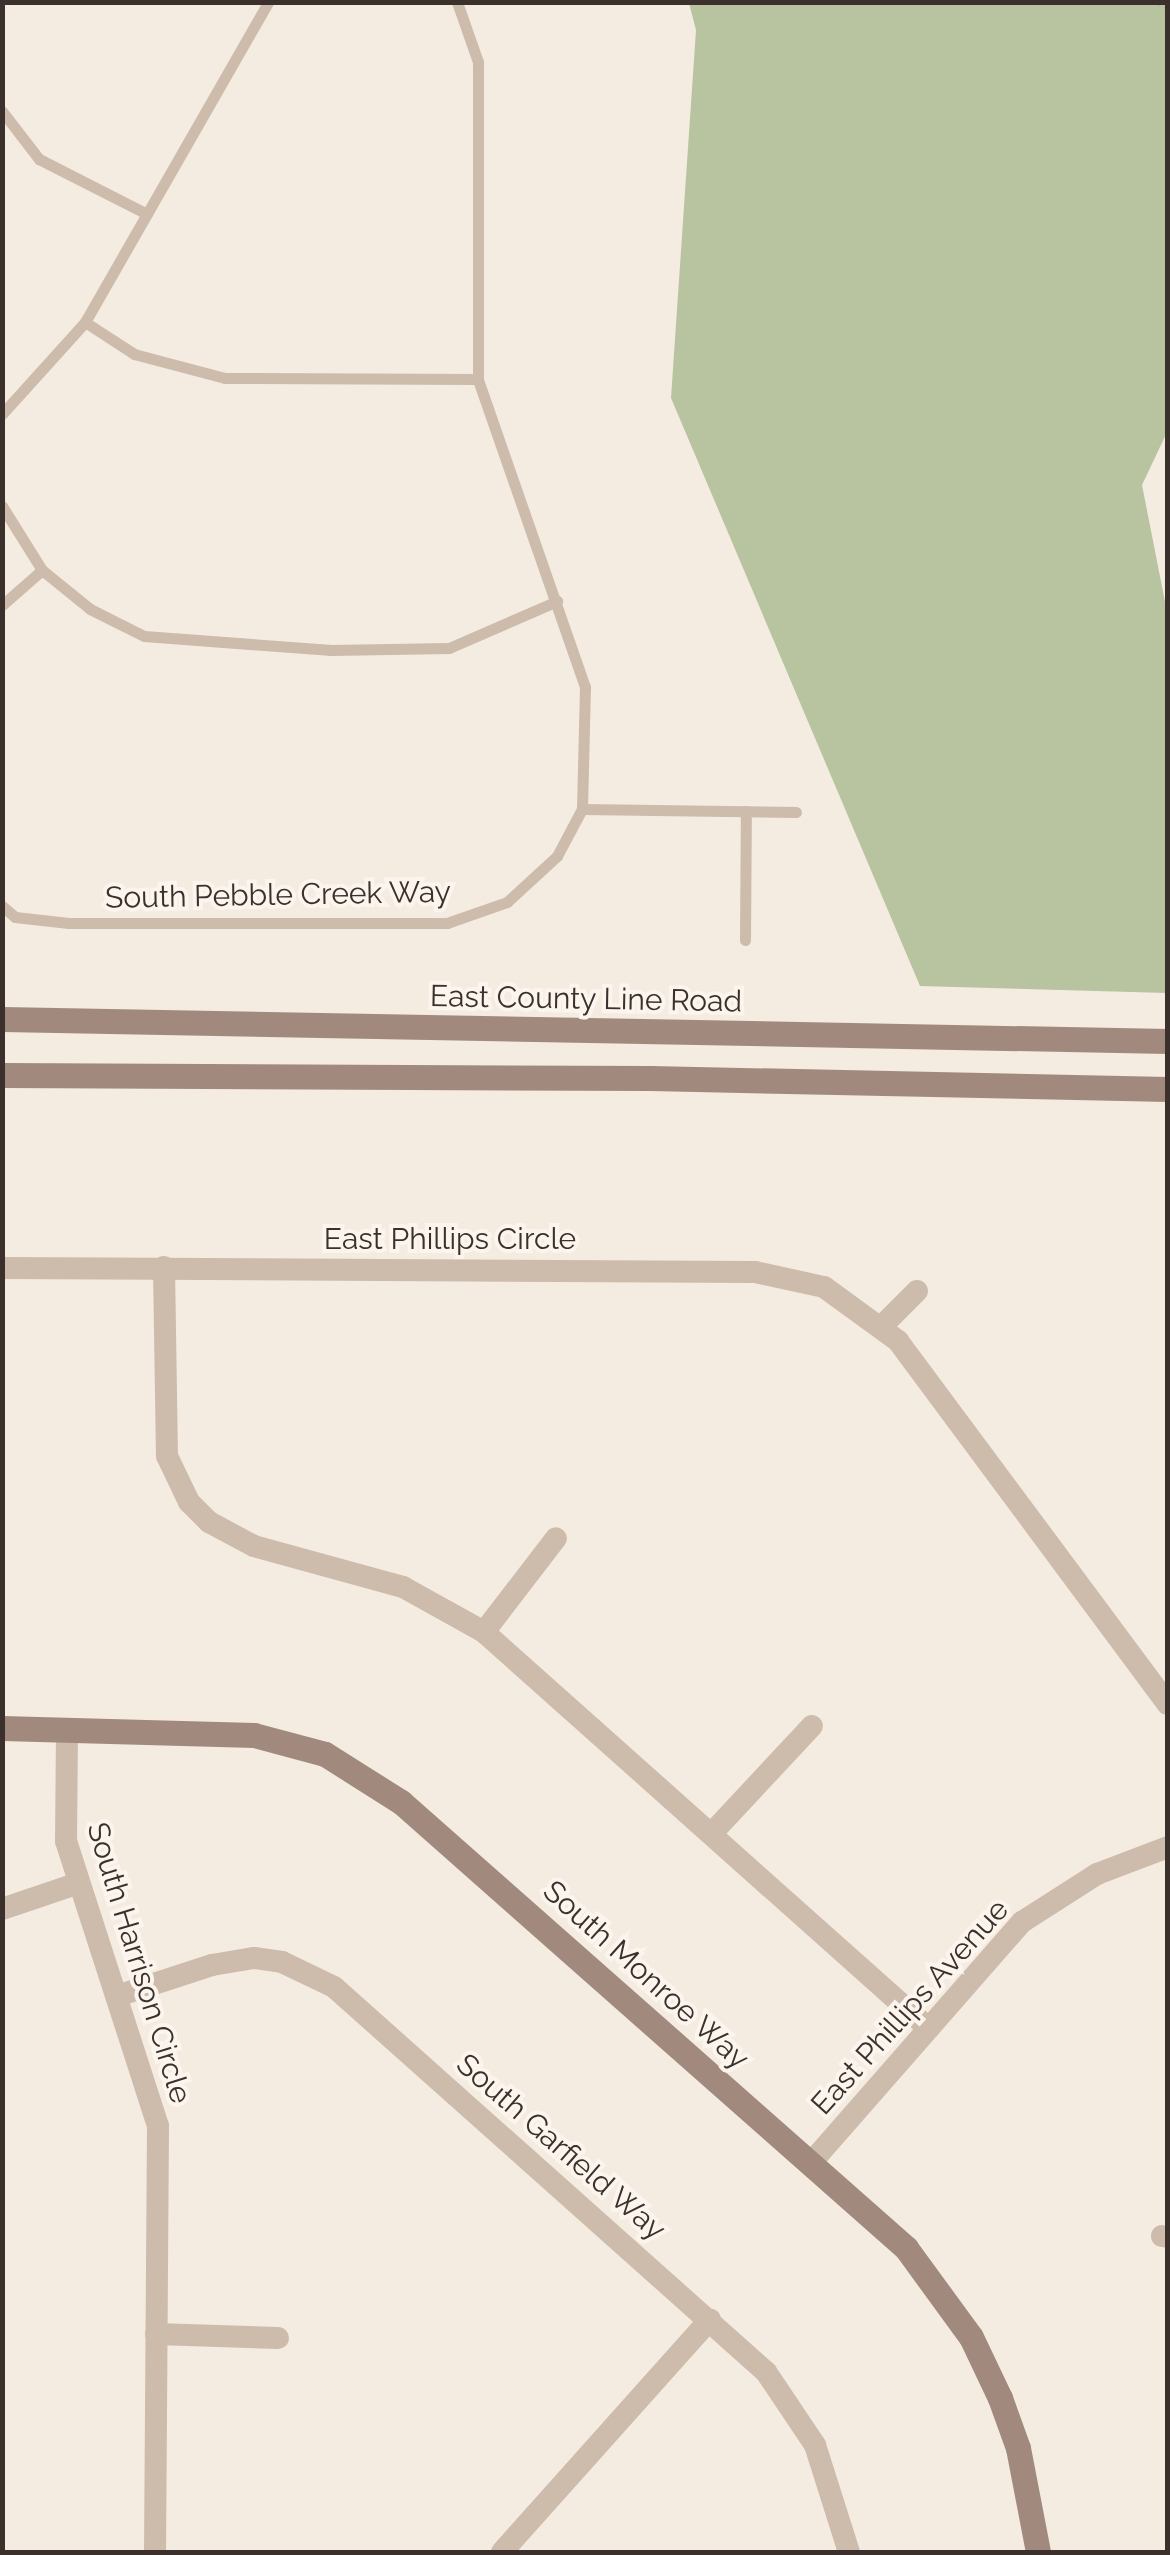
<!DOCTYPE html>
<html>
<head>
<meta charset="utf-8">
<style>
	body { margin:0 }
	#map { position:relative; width:1170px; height:2555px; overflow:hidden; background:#f4ebe1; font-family:Raleway,sans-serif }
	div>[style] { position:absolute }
	.green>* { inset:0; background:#b8c4a0 }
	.path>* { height:4px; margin-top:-2px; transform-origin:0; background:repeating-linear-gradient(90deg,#b9a596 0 5px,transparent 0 10px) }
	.lane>* { height:11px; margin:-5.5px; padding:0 5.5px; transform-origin:5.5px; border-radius:5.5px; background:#cdbbac }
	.street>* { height:22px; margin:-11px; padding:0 11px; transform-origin:11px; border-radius:11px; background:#cdbbac }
	.secondary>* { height:25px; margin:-12.5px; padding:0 12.5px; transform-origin:12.5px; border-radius:12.5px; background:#a18a7d }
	span { translate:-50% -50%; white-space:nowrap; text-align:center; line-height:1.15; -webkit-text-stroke:8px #fbf5ee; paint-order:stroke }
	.street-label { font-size:30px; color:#3b302b }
	.frame { position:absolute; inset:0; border:5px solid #3b302b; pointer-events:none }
</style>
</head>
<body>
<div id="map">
	<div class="green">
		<i style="clip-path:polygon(689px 3px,1167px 3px,1168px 430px,1142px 485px,1167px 612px,1167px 993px,920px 986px,671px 398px,696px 30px)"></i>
	</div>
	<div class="path">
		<i style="left:1156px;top:2px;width:13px;rotate:27deg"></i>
	</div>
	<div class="lane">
		<i style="left:2px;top:111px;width:61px;rotate:52.4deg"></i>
		<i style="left:39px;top:159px;width:121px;rotate:27deg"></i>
		<i style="left:85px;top:322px;width:59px;rotate:33.1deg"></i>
		<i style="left:134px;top:354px;width:94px;rotate:14.8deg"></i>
		<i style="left:225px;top:378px;width:253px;rotate:0.2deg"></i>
		<i style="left:2px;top:414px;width:124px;rotate:-47.9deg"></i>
		<i style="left:85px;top:322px;width:369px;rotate:-60.2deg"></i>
		<i style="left:2px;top:506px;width:75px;rotate:58deg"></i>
		<i style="left:42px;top:570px;width:62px;rotate:39.1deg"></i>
		<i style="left:90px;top:609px;width:60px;rotate:26.6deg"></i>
		<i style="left:144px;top:636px;width:188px;rotate:4.3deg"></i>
		<i style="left:331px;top:650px;width:118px;rotate:-1deg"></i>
		<i style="left:449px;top:648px;width:118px;rotate:-23.5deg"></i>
		<i style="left:2px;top:605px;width:53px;rotate:-41.2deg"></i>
		<i style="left:582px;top:809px;width:214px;rotate:0.8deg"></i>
		<i style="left:2px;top:906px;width:17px;rotate:40deg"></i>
		<i style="left:15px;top:917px;width:54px;rotate:6.3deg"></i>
		<i style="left:69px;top:923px;width:378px"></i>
		<i style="left:447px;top:923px;width:64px;rotate:-19.3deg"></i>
		<i style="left:507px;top:902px;width:68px;rotate:-42.6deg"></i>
		<i style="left:557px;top:856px;width:53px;rotate:-62deg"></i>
		<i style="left:582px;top:809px;width:122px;rotate:-88.6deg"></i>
		<i style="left:585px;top:687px;width:326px;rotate:-109.2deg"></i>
		<i style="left:478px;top:379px;width:317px;rotate:-90deg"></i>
		<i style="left:478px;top:62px;width:64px;rotate:-109.3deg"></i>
		<i style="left:745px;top:940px;width:129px;rotate:-89.6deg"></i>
	</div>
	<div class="street">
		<i style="left:164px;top:1267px;width:189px;rotate:89.1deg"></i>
		<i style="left:167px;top:1456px;width:51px;rotate:64.4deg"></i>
		<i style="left:189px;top:1502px;width:28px;rotate:45deg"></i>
		<i style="left:209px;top:1522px;width:51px;rotate:28.1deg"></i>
		<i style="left:254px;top:1546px;width:155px;rotate:15.4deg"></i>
		<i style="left:403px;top:1587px;width:93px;rotate:29.1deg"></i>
		<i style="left:484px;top:1632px;width:594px;rotate:41.72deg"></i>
		<i style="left:2px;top:1268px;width:753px;rotate:0.3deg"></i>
		<i style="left:755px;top:1272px;width:71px;rotate:12.3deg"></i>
		<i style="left:824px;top:1287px;width:92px;rotate:36.1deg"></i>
		<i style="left:898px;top:1341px;width:452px;rotate:53.4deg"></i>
		<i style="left:883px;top:1325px;width:48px;rotate:-45deg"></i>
		<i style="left:484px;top:1632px;width:118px;rotate:-52.5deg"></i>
		<i style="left:67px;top:1730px;width:111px;rotate:90.5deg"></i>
		<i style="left:66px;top:1841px;width:299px;rotate:72.1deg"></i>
		<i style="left:158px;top:2126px;width:426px;rotate:90.4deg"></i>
		<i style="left:713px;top:1832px;width:145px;rotate:-47deg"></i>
		<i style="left:2px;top:1909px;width:81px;rotate:-18.7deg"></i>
		<i style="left:117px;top:1996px;width:100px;rotate:-18.1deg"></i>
		<i style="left:212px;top:1965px;width:43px;rotate:-9.5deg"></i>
		<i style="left:254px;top:1958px;width:28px;rotate:8deg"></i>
		<i style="left:282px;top:1962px;width:58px;rotate:25.7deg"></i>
		<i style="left:334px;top:1987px;width:579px;rotate:41.71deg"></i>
		<i style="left:766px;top:2372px;width:88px;rotate:56.1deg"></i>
		<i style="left:815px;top:2445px;width:112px;rotate:72.4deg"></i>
		<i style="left:810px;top:2164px;width:322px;rotate:-48.8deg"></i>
		<i style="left:1022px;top:1922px;width:89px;rotate:-32.6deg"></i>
		<i style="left:1097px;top:1874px;width:76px;rotate:-20.8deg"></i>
		<i style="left:1162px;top:2236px;width:6px;rotate:9deg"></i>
		<i style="left:156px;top:2334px;width:122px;rotate:1.9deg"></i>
		<i style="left:502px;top:2552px;width:312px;rotate:-48.2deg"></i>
	</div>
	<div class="secondary">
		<i style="left:2px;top:1019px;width:1166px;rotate:1.08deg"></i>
		<i style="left:2px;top:1075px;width:648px;rotate:0.27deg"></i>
		<i style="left:650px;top:1078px;width:518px;rotate:1.22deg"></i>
		<i style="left:2px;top:1728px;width:252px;rotate:1.6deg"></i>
		<i style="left:254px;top:1735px;width:73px;rotate:15deg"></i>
		<i style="left:325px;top:1754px;width:90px;rotate:32.3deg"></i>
		<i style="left:401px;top:1802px;width:674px;rotate:41.45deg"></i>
		<i style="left:906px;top:2248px;width:110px;rotate:53.9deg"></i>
		<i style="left:971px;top:2337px;width:68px;rotate:64.6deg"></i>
		<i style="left:1000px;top:2398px;width:53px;rotate:70.2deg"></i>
		<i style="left:1018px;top:2448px;width:106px;rotate:79.1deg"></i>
	</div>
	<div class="street-label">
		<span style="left:278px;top:895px;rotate:-1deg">South Pebble Creek Way</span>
		<span style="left:586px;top:999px;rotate:1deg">East County Line Road</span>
		<span style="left:450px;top:1239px">East Phillips Circle</span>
		<span style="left:139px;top:1963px;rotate:73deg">South Harrison Circle</span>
		<span style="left:646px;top:1975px;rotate:42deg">South Monroe Way</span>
		<span style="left:910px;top:2007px;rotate:-48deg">East Phillips Avenue</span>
		<span style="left:561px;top:2147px;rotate:41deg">South Garfield Way</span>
	</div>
	<div class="frame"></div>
</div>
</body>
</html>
